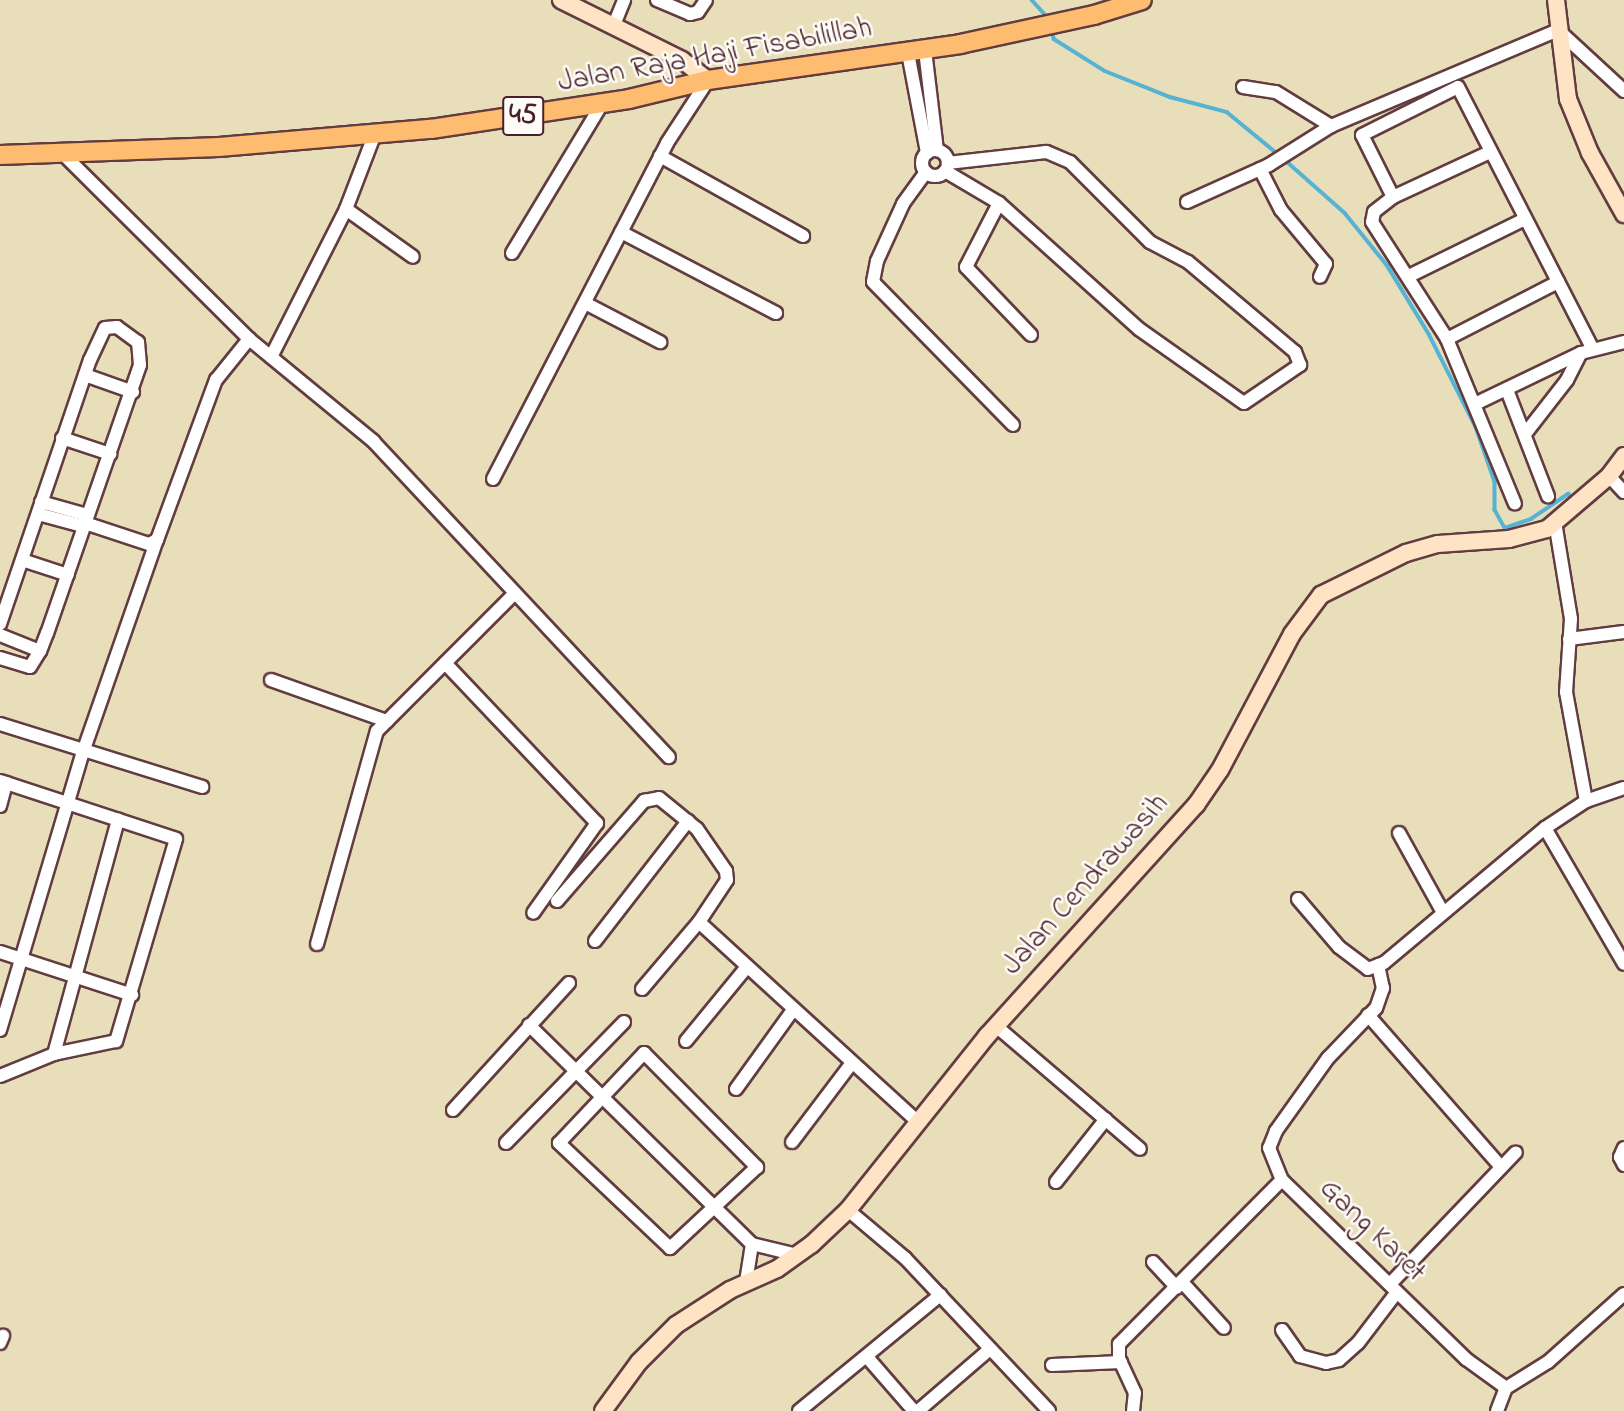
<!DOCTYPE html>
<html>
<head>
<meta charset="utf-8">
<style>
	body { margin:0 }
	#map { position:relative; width:1624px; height:1411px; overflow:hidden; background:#e9deba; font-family:"Indie Flower",sans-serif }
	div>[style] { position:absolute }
	.stream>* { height:3.5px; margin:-1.75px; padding:0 1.75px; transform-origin:1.75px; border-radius:1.75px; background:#56b3d4 }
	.roads { filter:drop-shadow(2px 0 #623c40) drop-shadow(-2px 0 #623c40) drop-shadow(0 2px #623c40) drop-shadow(0 -2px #623c40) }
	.street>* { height:12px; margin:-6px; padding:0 6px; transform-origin:6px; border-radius:6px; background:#fff }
	.street>.ring { margin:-6px; padding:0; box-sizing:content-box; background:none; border:12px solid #fff; border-radius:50% }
	.secondary>* { height:16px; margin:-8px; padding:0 8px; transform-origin:8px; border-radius:8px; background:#fee4c5 }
	.primary>* { height:18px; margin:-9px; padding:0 9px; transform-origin:9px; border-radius:9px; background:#fdbc6f }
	span { translate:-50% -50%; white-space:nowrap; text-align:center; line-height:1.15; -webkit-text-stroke:5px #fdfcf7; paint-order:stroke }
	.shield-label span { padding:2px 5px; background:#fdfcf7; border:2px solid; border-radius:5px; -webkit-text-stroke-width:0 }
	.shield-label { font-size:28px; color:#4a1f2b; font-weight:700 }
	.street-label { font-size:30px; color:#4a1f2b }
</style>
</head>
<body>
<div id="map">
	<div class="stream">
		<i style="left:1032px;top:0;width:25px;rotate:48deg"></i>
		<i style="left:1052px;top:30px;width:9px;rotate:77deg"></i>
		<i style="left:1054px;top:39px;width:60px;rotate:32.1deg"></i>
		<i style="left:1105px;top:71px;width:70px;rotate:21.8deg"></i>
		<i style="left:1170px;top:97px;width:59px;rotate:14.7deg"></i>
		<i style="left:1227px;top:112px;width:66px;rotate:39.5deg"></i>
		<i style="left:1284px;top:159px;width:81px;rotate:41.5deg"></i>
		<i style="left:1345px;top:213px;width:67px;rotate:51.1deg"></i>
		<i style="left:1387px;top:265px;width:81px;rotate:58.7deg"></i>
		<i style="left:1429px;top:334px;width:104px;rotate:63.2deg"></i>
		<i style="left:1476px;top:427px;width:58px;rotate:70.9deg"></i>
		<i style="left:1495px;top:482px;width:28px;rotate:90deg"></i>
		<i style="left:1495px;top:510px;width:21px;rotate:61deg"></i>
		<i style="left:1505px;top:528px;width:28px;rotate:-19deg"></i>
		<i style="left:1531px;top:519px;width:45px;rotate:-34deg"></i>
		<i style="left:1568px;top:494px;width:8px;rotate:40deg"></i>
	</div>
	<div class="roads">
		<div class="street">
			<i style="left:657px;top:0;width:36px;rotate:23deg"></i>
			<i style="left:690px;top:14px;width:8px;rotate:-14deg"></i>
			<i style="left:698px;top:12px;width:14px;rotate:-56deg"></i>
			<i style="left:614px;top:25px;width:27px;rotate:-68deg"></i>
			<i style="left:925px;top:50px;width:101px;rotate:83.2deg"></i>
			<i style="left:908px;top:53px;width:102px;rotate:79.2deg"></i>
			<i style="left:1243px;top:87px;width:33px;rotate:9deg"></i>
			<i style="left:1276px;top:92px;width:65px;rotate:31.7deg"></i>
			<i class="ring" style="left:922px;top:150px;width:14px;height:14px"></i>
			<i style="left:60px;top:151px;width:267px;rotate:44.8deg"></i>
			<i style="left:249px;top:339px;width:161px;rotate:39.4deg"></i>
			<i style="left:373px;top:441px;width:433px;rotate:46.9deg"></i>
			<i style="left:1490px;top:152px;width:107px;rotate:155.1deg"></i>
			<i style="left:1393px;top:197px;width:24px;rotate:142deg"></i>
			<i style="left:1374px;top:212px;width:10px;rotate:101deg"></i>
			<i style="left:1372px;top:222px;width:139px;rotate:57.3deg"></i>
			<i style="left:1447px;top:339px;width:178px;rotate:67.6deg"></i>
			<i style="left:660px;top:156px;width:164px;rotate:29.2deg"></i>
			<i style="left:1260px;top:169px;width:46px;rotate:62.9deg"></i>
			<i style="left:1281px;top:210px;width:70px;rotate:50.2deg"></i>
			<i style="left:1326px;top:264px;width:14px;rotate:115deg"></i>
			<i style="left:945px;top:171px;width:63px;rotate:30.7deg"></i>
			<i style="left:999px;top:203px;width:188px;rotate:42deg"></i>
			<i style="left:1139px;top:329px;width:128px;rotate:35.2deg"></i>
			<i style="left:1244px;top:403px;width:68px;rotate:-34.2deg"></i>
			<i style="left:1300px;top:365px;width:14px;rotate:-111deg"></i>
			<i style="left:1295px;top:352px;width:140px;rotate:-139.9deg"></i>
			<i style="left:1188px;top:262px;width:43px;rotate:-152.2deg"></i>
			<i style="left:1150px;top:242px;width:113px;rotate:-135deg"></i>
			<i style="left:1070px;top:162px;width:26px;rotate:-157deg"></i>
			<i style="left:1046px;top:152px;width:99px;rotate:173.6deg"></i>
			<i style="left:926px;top:172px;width:39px;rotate:126deg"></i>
			<i style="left:903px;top:204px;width:63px;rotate:114.5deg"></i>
			<i style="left:877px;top:261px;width:21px;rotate:101deg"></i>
			<i style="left:873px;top:282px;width:200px;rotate:45.6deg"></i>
			<i style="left:1393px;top:197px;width:69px;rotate:-116.6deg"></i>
			<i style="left:1362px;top:135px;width:107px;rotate:-26.6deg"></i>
			<i style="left:1458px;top:87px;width:293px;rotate:62.8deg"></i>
			<i style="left:1187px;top:202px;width:90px;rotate:-24.3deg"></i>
			<i style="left:1269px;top:165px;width:73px;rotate:-32.2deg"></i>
			<i style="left:1331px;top:126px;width:246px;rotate:-22.9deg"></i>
			<i style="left:1558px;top:30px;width:90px;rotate:42.7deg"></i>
			<i style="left:999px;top:203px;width:72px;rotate:117.3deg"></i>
			<i style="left:966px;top:267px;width:94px;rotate:46.3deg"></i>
			<i style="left:346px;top:209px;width:82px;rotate:35.6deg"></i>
			<i style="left:621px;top:232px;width:175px;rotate:27.6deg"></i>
			<i style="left:512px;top:253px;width:174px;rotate:-58.9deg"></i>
			<i style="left:1409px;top:276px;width:129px;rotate:-26.2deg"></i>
			<i style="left:585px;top:303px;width:85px;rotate:27.5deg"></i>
			<i style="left:1447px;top:339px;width:125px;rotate:-27.2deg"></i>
			<i style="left:271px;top:357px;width:166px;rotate:-63.1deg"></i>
			<i style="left:346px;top:209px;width:78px;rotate:-69deg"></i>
			<i style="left:85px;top:375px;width:51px;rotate:19.5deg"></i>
			<i style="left:1507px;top:390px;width:114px;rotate:68.9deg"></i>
			<i style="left:1477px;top:403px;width:115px;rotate:-25.7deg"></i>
			<i style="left:1581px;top:353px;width:44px;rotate:-14.3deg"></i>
			<i style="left:1525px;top:434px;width:68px;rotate:-52.1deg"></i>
			<i style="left:1567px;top:380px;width:30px;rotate:-63deg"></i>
			<i style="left:62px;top:438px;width:51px;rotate:18.4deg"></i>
			<i style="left:1609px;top:476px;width:22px;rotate:47deg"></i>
			<i style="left:493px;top:479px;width:378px;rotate:-62.6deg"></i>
			<i style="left:667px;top:143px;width:75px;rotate:-56.9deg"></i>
			<i style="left:41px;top:502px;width:48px;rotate:15.8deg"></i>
			<i style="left:38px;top:514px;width:47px;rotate:14.9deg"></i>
			<i style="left:1555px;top:522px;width:98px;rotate:80.6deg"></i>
			<i style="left:1571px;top:619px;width:73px;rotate:93.9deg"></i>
			<i style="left:1566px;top:692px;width:111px;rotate:79.6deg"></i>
			<i style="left:85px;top:523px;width:67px;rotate:18.2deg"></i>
			<i style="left:149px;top:544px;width:9px;rotate:-27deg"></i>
			<i style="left:157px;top:540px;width:171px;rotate:-69.8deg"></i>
			<i style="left:216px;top:380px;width:53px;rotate:-51.2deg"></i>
			<i style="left:22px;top:560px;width:48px;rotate:18.1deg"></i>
			<i style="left:0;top:624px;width:279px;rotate:-71.2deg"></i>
			<i style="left:90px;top:360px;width:35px;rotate:-65deg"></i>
			<i style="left:105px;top:328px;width:12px;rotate:-5deg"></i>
			<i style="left:117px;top:327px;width:26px;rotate:36deg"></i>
			<i style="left:138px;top:342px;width:23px;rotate:85deg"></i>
			<i style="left:140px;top:365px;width:284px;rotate:109.1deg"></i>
			<i style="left:47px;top:633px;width:19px;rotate:111deg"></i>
			<i style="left:40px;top:651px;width:43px;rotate:-158.2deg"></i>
			<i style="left:1569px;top:639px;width:55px;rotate:-7.3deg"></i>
			<i style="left:0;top:658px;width:31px;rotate:17deg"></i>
			<i style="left:30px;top:667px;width:19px;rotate:-58deg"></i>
			<i style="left:445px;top:663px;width:221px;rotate:46.5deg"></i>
			<i style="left:597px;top:823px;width:110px;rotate:125.4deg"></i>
			<i style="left:271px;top:680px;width:123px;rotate:19.5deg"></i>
			<i style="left:0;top:724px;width:212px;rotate:17.3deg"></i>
			<i style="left:0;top:781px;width:185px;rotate:18.2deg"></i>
			<i style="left:176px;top:839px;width:211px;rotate:106.5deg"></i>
			<i style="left:116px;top:1041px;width:63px;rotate:168.2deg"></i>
			<i style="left:54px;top:1054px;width:58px;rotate:157.8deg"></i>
			<i style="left:0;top:806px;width:24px;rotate:-75deg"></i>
			<i style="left:1545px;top:828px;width:157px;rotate:59.8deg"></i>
			<i style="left:1399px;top:833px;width:89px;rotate:61.1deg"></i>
			<i style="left:1298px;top:899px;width:63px;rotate:49.5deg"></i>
			<i style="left:1339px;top:947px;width:36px;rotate:37deg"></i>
			<i style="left:1368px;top:969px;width:17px;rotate:-21deg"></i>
			<i style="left:1384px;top:963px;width:210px;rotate:-40deg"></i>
			<i style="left:1545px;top:828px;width:49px;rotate:-33.4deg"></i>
			<i style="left:1586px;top:801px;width:40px;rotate:-18.9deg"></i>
			<i style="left:557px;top:901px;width:133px;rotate:-49deg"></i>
			<i style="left:644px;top:801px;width:15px;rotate:-11deg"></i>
			<i style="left:659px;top:798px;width:49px;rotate:39.2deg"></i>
			<i style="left:697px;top:829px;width:51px;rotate:55.4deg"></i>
			<i style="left:726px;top:871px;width:9px;rotate:84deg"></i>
			<i style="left:727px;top:880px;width:50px;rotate:123.7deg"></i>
			<i style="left:699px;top:922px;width:295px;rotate:42.4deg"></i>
			<i style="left:595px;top:941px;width:152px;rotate:-52.2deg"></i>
			<i style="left:317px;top:944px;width:221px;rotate:-74.3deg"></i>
			<i style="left:377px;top:731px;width:195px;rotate:-45deg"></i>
			<i style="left:0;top:952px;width:139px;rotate:18deg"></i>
			<i style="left:1378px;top:965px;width:24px;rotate:78deg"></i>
			<i style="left:1383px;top:988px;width:21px;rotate:109deg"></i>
			<i style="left:1376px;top:1008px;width:69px;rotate:133.8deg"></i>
			<i style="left:1328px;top:1058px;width:90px;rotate:125.5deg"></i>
			<i style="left:1276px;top:1131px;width:18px;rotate:112deg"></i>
			<i style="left:1269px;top:1148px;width:35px;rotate:68deg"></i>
			<i style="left:1282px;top:1180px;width:257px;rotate:44.2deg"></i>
			<i style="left:1466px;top:1359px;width:49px;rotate:35.9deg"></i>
			<i style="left:1506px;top:1388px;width:49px;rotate:-31.8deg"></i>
			<i style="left:1548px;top:1362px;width:102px;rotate:-41.8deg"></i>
			<i style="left:642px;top:989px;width:88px;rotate:-49.6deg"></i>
			<i style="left:1368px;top:1015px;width:202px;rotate:48.8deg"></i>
			<i style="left:529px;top:1025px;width:313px;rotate:44.5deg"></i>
			<i style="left:752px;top:1244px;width:46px;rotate:13.7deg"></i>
			<i style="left:996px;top:1026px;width:189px;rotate:40.5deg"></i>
			<i style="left:0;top:1030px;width:290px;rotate:-73.4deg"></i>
			<i style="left:83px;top:752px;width:225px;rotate:-70.8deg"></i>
			<i style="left:686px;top:1041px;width:94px;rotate:-50.6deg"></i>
			<i style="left:644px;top:1053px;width:161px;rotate:45.3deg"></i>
			<i style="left:757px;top:1167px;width:119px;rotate:137deg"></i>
			<i style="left:670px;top:1248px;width:153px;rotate:-136.6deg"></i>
			<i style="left:559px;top:1143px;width:124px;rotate:-46.6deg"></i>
			<i style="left:54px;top:1054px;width:243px;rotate:-74.7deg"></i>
			<i style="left:736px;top:1089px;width:97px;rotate:-54.2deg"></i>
			<i style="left:453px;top:1110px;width:172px;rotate:-47.6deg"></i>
			<i style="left:792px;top:1142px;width:98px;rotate:-52.9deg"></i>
			<i style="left:506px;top:1143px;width:169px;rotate:-45.7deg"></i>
			<i style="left:1624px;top:1148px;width:10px;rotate:114deg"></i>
			<i style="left:1620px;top:1157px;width:9px;rotate:63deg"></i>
			<i style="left:1056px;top:1182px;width:80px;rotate:-51.6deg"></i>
			<i style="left:848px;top:1210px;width:75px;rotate:40.1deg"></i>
			<i style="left:905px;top:1258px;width:210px;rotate:46.7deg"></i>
			<i style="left:1153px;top:1262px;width:35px;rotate:47deg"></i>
			<i style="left:746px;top:1282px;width:38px;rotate:-81deg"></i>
			<i style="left:1182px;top:1282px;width:62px;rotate:47.6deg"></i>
			<i style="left:1390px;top:1284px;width:182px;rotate:-46.3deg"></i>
			<i style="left:1282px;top:1330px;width:32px;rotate:55deg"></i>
			<i style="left:1300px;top:1356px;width:27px;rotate:15deg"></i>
			<i style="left:1326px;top:1363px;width:13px;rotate:-13deg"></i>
			<i style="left:1339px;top:1360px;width:25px;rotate:-42deg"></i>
			<i style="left:1358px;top:1343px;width:64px;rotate:-52.6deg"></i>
			<i style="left:0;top:1343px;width:8px;rotate:-67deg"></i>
			<i style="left:867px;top:1357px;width:72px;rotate:49deg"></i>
			<i style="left:1052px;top:1365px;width:69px;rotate:-2.5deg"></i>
			<i style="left:799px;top:1411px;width:183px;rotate:-39.4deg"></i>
			<i style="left:918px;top:1411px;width:95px;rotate:-40.7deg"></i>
			<i style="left:1133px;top:1411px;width:18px;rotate:-84deg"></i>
			<i style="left:1135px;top:1393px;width:38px;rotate:-115deg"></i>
			<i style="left:1119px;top:1358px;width:14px;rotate:-90deg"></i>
			<i style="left:1119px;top:1344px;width:231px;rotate:-45.2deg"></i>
			<i style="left:1497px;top:1411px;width:25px;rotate:-69deg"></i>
		</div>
		<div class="secondary">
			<i style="left:561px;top:0;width:135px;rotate:26.4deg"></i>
			<i style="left:682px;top:60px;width:33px;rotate:38deg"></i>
			<i style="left:1556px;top:0;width:100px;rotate:83.1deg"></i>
			<i style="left:1568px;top:99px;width:58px;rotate:67.8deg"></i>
			<i style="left:1590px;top:153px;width:70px;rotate:60.9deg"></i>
			<i style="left:603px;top:1411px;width:61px;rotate:-53.7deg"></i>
			<i style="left:639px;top:1362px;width:52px;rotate:-45deg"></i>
			<i style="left:676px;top:1325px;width:64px;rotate:-32.9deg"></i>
			<i style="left:730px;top:1290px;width:51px;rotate:-24.1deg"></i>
			<i style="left:777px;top:1269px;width:43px;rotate:-35.5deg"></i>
			<i style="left:812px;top:1244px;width:50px;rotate:-43.4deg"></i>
			<i style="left:848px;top:1210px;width:223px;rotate:-51.4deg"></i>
			<i style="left:987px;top:1036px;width:312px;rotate:-47.9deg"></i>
			<i style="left:1196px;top:805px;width:42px;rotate:-55.6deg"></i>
			<i style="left:1220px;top:770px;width:154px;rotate:-62.1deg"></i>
			<i style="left:1292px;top:634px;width:49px;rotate:-53.4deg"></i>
			<i style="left:1321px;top:595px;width:95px;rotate:-26.3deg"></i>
			<i style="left:1406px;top:553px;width:33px;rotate:-16deg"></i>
			<i style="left:1438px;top:544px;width:71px;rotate:-4deg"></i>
			<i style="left:1509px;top:539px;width:39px;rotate:-15deg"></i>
			<i style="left:1547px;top:529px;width:82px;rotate:-40.5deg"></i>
			<i style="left:1609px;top:476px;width:25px;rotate:-53deg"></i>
		</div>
		<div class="primary">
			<i style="left:0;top:155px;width:219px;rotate:-2.1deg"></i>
			<i style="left:219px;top:147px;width:213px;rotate:-4.9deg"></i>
			<i style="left:431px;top:129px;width:200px;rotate:-8.6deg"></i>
			<i style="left:629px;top:99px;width:81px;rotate:-13.5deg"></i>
			<i style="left:708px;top:80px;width:255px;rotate:-8.1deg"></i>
			<i style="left:960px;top:44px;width:137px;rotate:-12.2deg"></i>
			<i style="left:1094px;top:15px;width:50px;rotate:-17.4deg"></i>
		</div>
	</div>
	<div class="shield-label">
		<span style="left:523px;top:116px">45</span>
	</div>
	<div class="street-label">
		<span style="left:715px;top:56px;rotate:-10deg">Jalan Raja Haji Fisabilillah</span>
		<span style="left:1086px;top:885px;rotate:-48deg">Jalan Cendrawasih</span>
		<span style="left:1372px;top:1231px;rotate:44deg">Gang Karet</span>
	</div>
</div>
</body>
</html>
